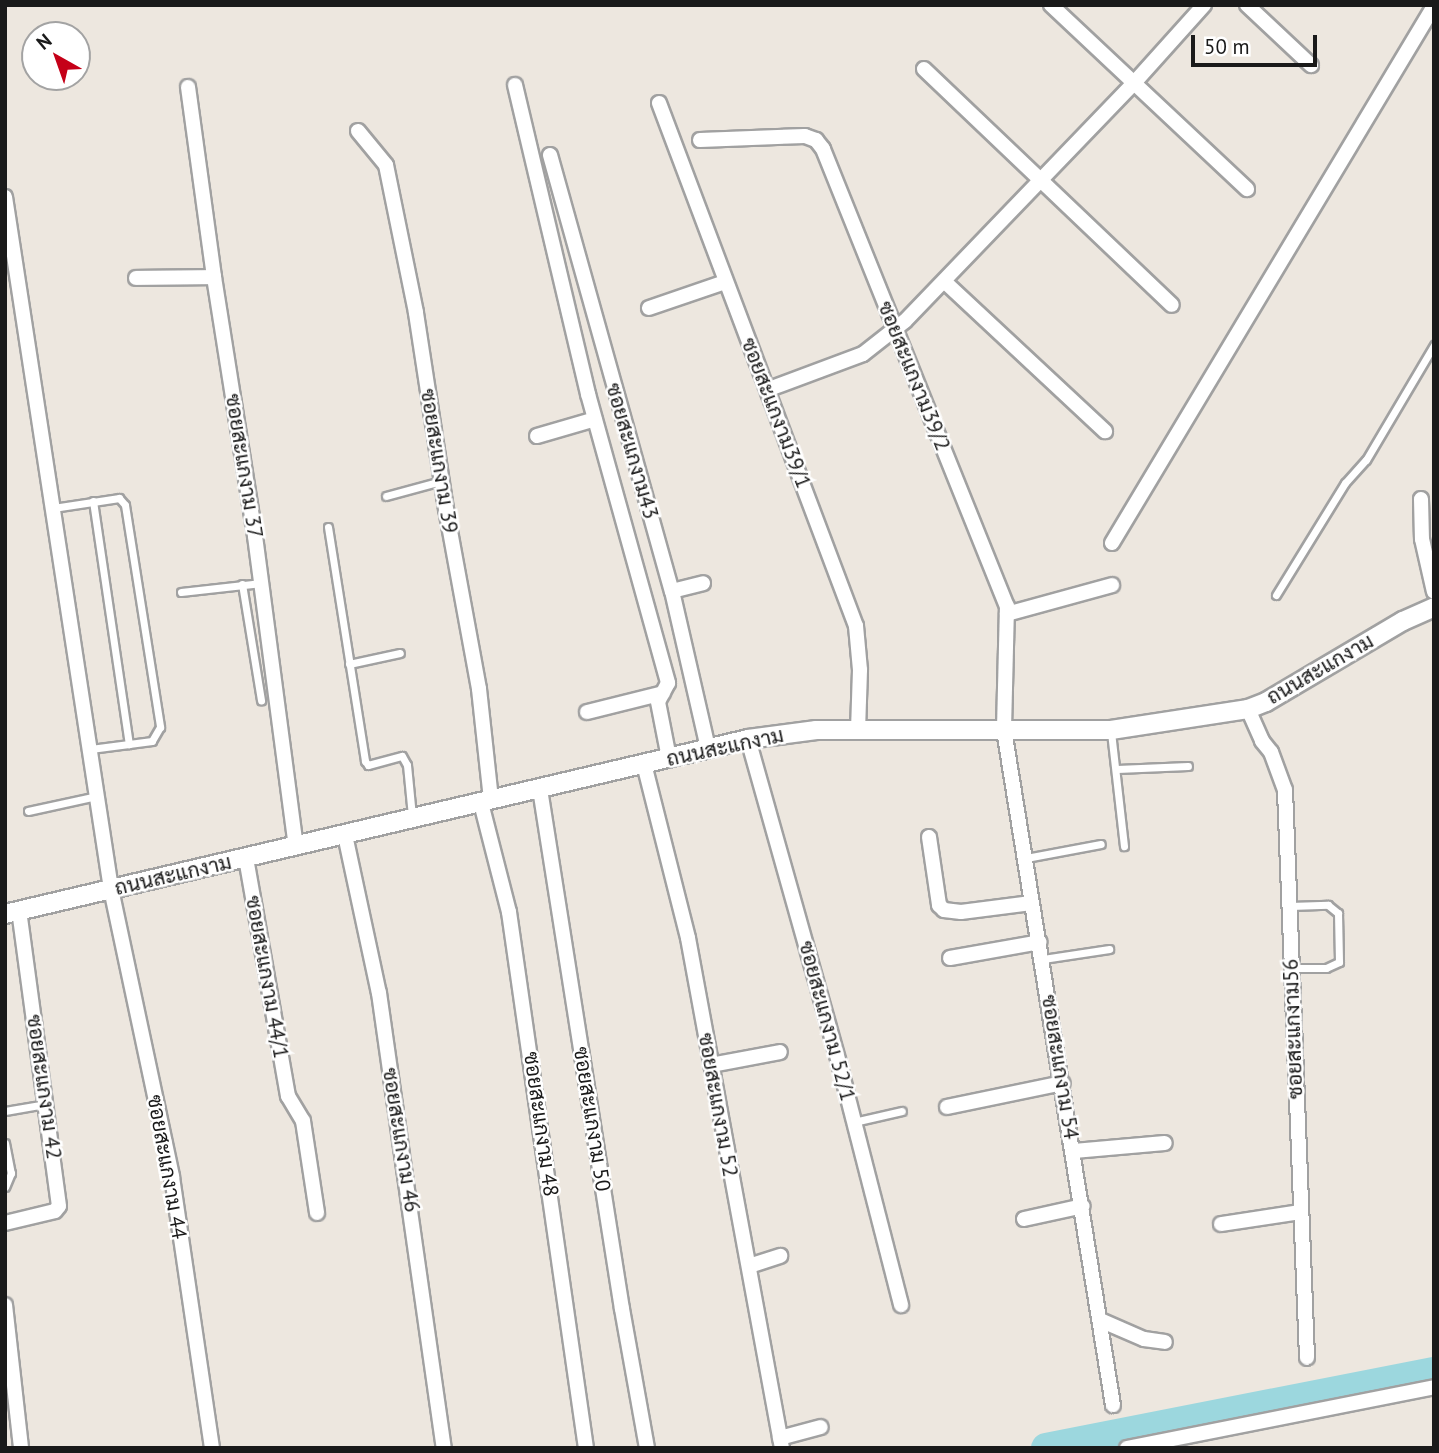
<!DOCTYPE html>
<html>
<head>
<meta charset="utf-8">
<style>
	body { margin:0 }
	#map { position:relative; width:1439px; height:1453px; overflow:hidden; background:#ede7df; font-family:"PT Sans",Sarabun,sans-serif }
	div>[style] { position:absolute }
	.river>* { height:30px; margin:-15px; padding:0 15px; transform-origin:15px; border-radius:15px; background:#9cd7de }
	.roads { filter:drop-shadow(2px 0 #a1a1a1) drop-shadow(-2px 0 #a1a1a1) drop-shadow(0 2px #a1a1a1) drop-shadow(0 -2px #a1a1a1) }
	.service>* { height:7px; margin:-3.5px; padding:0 3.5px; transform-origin:3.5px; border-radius:3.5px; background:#fff }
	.minor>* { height:14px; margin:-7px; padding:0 7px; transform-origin:7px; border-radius:7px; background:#fff }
	.tertiary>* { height:18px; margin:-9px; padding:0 9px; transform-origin:9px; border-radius:9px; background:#fff }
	span { translate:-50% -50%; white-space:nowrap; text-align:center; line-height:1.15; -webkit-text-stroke:5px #fff; paint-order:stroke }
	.street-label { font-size:21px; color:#1a1a1a }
	.frame { position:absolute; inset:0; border:7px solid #1a1a1a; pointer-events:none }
	.north { position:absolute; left:21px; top:21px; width:70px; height:70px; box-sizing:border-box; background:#fff; border:2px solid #a3a3a3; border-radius:50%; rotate:320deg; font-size:19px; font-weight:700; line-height:28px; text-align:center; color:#1a1a1a }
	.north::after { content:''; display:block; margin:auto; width:24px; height:32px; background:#c50018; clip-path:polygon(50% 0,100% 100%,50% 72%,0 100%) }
	.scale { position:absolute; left:1191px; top:35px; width:126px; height:32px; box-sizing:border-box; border:4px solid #1a1a1a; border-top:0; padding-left:9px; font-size:21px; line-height:24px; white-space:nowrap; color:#1a1a1a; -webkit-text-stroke:5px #fff; paint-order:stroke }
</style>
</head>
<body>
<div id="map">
	<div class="river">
		<i style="left:1046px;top:1448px;width:395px;rotate:-11.1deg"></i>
	</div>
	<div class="roads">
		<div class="service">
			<i style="left:386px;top:496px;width:57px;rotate:-15.3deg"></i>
			<i style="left:93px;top:501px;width:246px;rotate:81.6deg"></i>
			<i style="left:53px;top:508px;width:67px;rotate:-8.6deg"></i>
			<i style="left:119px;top:498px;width:9px;rotate:49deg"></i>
			<i style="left:125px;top:505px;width:225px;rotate:81deg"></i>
			<i style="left:160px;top:727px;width:16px;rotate:120deg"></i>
			<i style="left:152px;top:741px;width:62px;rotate:172.5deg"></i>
			<i style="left:328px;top:527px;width:237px;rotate:81deg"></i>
			<i style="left:365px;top:761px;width:5px;rotate:53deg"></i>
			<i style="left:368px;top:765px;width:35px;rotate:-15deg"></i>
			<i style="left:402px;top:756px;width:10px;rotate:61deg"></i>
			<i style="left:407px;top:765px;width:51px;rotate:84.4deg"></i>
			<i style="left:242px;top:584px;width:118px;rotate:80.7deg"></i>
			<i style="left:181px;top:592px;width:81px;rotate:-6.4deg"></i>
			<i style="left:1276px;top:595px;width:132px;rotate:-58.4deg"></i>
			<i style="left:1345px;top:483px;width:31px;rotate:-48deg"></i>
			<i style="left:1366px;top:460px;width:134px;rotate:-59.4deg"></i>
			<i style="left:349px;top:664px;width:52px;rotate:-12.2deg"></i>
			<i style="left:1111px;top:732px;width:115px;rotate:83.5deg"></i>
			<i style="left:1117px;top:769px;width:71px;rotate:-2.4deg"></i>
			<i style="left:28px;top:811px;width:71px;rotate:-12.3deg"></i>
			<i style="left:1026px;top:858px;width:76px;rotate:-10.6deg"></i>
			<i style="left:1290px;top:906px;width:38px;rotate:-2deg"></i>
			<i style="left:1328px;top:905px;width:13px;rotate:39deg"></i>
			<i style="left:1338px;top:913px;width:49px;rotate:88.8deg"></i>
			<i style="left:1339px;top:962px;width:14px;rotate:155deg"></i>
			<i style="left:1326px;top:968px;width:34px;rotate:180deg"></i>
			<i style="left:1043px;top:959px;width:67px;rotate:-8.6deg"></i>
			<i style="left:5px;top:1111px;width:42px;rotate:-9.7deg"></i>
			<i style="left:854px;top:1122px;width:49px;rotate:-12.9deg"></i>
			<i style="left:5px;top:1143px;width:31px;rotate:79deg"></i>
			<i style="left:11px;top:1173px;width:15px;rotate:113deg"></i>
		</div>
		<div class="minor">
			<i style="left:1051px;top:5px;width:269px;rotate:43.2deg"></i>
			<i style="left:1247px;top:5px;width:88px;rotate:43.2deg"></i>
			<i style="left:924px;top:69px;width:342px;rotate:43.6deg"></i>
			<i style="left:515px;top:85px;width:318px;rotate:76.7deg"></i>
			<i style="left:588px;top:394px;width:300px;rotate:74.5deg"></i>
			<i style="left:668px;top:683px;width:21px;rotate:118deg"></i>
			<i style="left:658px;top:702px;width:57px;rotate:78.9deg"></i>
			<i style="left:188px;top:87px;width:192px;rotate:82.2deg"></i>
			<i style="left:214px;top:277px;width:262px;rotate:81deg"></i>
			<i style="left:255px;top:536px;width:314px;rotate:82.5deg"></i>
			<i style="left:659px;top:103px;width:559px;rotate:69.36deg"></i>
			<i style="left:856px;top:626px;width:44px;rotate:84.8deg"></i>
			<i style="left:860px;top:670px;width:60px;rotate:91.9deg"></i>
			<i style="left:358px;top:131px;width:44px;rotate:50.5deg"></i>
			<i style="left:386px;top:165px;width:151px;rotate:78.5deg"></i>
			<i style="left:416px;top:313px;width:198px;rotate:81.3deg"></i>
			<i style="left:446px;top:509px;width:183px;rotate:79.6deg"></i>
			<i style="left:479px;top:689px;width:112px;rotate:83.8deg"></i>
			<i style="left:700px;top:140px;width:105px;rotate:-2.2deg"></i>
			<i style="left:805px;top:136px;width:12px;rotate:20deg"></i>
			<i style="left:816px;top:140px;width:11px;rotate:52deg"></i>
			<i style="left:823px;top:149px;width:493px;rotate:68.1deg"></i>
			<i style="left:1007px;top:606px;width:124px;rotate:91.4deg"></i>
			<i style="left:1004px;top:730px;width:684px;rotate:80.83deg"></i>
			<i style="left:550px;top:155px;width:453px;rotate:74.4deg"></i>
			<i style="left:672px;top:591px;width:161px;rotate:77.1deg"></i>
			<i style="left:5px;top:197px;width:700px;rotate:81.29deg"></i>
			<i style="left:111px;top:889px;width:294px;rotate:78deg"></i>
			<i style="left:172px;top:1177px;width:274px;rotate:81.6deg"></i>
			<i style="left:136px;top:278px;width:78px;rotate:-0.7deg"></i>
			<i style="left:945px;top:282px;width:219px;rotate:43deg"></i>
			<i style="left:649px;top:308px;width:80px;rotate:-18.9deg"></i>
			<i style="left:769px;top:389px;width:100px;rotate:-20.4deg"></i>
			<i style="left:863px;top:354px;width:53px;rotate:-38.2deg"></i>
			<i style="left:905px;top:321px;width:330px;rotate:-46.1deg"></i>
			<i style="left:1134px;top:83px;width:105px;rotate:-48.1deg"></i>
			<i style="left:537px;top:436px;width:60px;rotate:-16.3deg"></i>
			<i style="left:1421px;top:499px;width:40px;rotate:88.6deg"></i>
			<i style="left:1422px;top:539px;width:54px;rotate:77.2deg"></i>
			<i style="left:1112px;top:543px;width:626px;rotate:-59.05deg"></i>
			<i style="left:672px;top:591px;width:32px;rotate:-14deg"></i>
			<i style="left:1007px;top:614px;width:109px;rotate:-15.4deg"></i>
			<i style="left:1248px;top:709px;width:35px;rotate:66deg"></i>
			<i style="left:1262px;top:741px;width:14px;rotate:51deg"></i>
			<i style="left:1271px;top:752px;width:40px;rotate:69.8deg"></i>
			<i style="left:1285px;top:790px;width:568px;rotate:87.78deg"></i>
			<i style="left:587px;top:712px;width:78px;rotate:-14deg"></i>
			<i style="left:748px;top:739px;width:337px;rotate:74.3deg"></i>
			<i style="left:839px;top:1063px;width:250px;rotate:75.6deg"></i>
			<i style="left:644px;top:764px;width:179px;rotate:75.8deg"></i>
			<i style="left:688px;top:938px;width:519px;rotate:79.56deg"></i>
			<i style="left:540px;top:789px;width:526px;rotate:81.04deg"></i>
			<i style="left:622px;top:1309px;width:141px;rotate:79.8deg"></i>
			<i style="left:481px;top:803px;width:113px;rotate:75.6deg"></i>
			<i style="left:509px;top:912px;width:542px;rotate:81.83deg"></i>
			<i style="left:345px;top:835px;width:162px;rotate:77.9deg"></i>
			<i style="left:379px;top:993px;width:460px;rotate:81.9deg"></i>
			<i style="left:929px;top:837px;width:69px;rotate:81.6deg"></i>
			<i style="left:939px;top:905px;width:7px;rotate:45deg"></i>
			<i style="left:944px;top:910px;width:17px;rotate:7deg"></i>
			<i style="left:961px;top:912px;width:71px;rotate:-7.3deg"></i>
			<i style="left:246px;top:858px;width:242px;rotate:80deg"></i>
			<i style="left:288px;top:1096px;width:29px;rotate:59deg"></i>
			<i style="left:303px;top:1121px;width:93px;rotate:81.3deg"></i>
			<i style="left:950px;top:958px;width:91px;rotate:-10.1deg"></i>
			<i style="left:711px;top:1065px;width:70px;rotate:-10.7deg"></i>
			<i style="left:947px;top:1107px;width:118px;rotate:-11.7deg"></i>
			<i style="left:1074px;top:1151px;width:91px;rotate:-5deg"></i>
			<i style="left:1024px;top:1219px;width:60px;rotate:-12.4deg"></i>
			<i style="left:5px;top:1223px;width:51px;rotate:-13.5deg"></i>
			<i style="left:55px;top:1211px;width:6px;rotate:-51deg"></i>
			<i style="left:59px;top:1206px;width:298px;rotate:-97.7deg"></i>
			<i style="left:1221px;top:1224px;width:80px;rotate:-8.6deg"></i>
			<i style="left:749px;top:1266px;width:33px;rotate:-18deg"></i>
			<i style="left:5px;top:1305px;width:144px;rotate:83.6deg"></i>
			<i style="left:1100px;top:1320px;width:48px;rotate:23.4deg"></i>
			<i style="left:1144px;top:1339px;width:21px;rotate:8deg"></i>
			<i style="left:780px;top:1438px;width:42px;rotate:-15deg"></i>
			<i style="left:1127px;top:1448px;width:313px;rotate:-11.2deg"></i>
		</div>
		<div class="tertiary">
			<i style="left:5px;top:914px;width:763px;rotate:-13.25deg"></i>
			<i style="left:748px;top:739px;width:69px;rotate:-7.5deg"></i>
			<i style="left:816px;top:730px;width:295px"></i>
			<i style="left:1111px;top:730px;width:139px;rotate:-8.7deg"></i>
			<i style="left:1248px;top:709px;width:19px;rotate:-21deg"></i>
			<i style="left:1266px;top:702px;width:159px;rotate:-30.6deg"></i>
			<i style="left:1403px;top:621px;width:34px;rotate:-24deg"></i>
		</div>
	</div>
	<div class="street-label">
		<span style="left:914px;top:376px;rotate:68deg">ซอยสะแกงาม39/2</span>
		<span style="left:776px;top:413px;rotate:69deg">ซอยสะแกงาม39/1</span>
		<span style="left:632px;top:451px;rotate:74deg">ซอยสะแกงาม43</span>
		<span style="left:439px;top:461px;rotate:81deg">ซอยสะแกงาม 39</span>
		<span style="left:244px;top:466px;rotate:81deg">ซอยสะแกงาม 37</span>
		<span style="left:1320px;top:669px;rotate:-30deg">ถนนสะแกงาม</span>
		<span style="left:725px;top:747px;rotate:-12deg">ถนนสะแกงาม</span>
		<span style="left:173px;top:875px;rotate:-13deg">ถนนสะแกงาม</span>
		<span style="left:267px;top:977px;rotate:80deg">ซอยสะแกงาม 44/1</span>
		<span style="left:827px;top:1021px;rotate:75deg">ซอยสะแกงาม 52/1</span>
		<span style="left:1293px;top:1029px;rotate:-92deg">ซอยสะแกงาม56</span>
		<span style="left:1060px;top:1067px;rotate:81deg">ซอยสะแกงาม 54</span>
		<span style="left:44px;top:1087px;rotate:82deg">ซอยสะแกงาม 42</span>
		<span style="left:718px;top:1105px;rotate:80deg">ซอยสะแกงาม 52</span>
		<span style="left:592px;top:1119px;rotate:81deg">ซอยสะแกงาม 50</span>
		<span style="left:541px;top:1124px;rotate:82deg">ซอยสะแกงาม 48</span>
		<span style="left:401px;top:1140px;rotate:81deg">ซอยสะแกงาม 46</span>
		<span style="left:167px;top:1167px;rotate:80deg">ซอยสะแกงาม 44</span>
	</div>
	<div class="frame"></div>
	<div class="north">N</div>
	<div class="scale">50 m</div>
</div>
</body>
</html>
